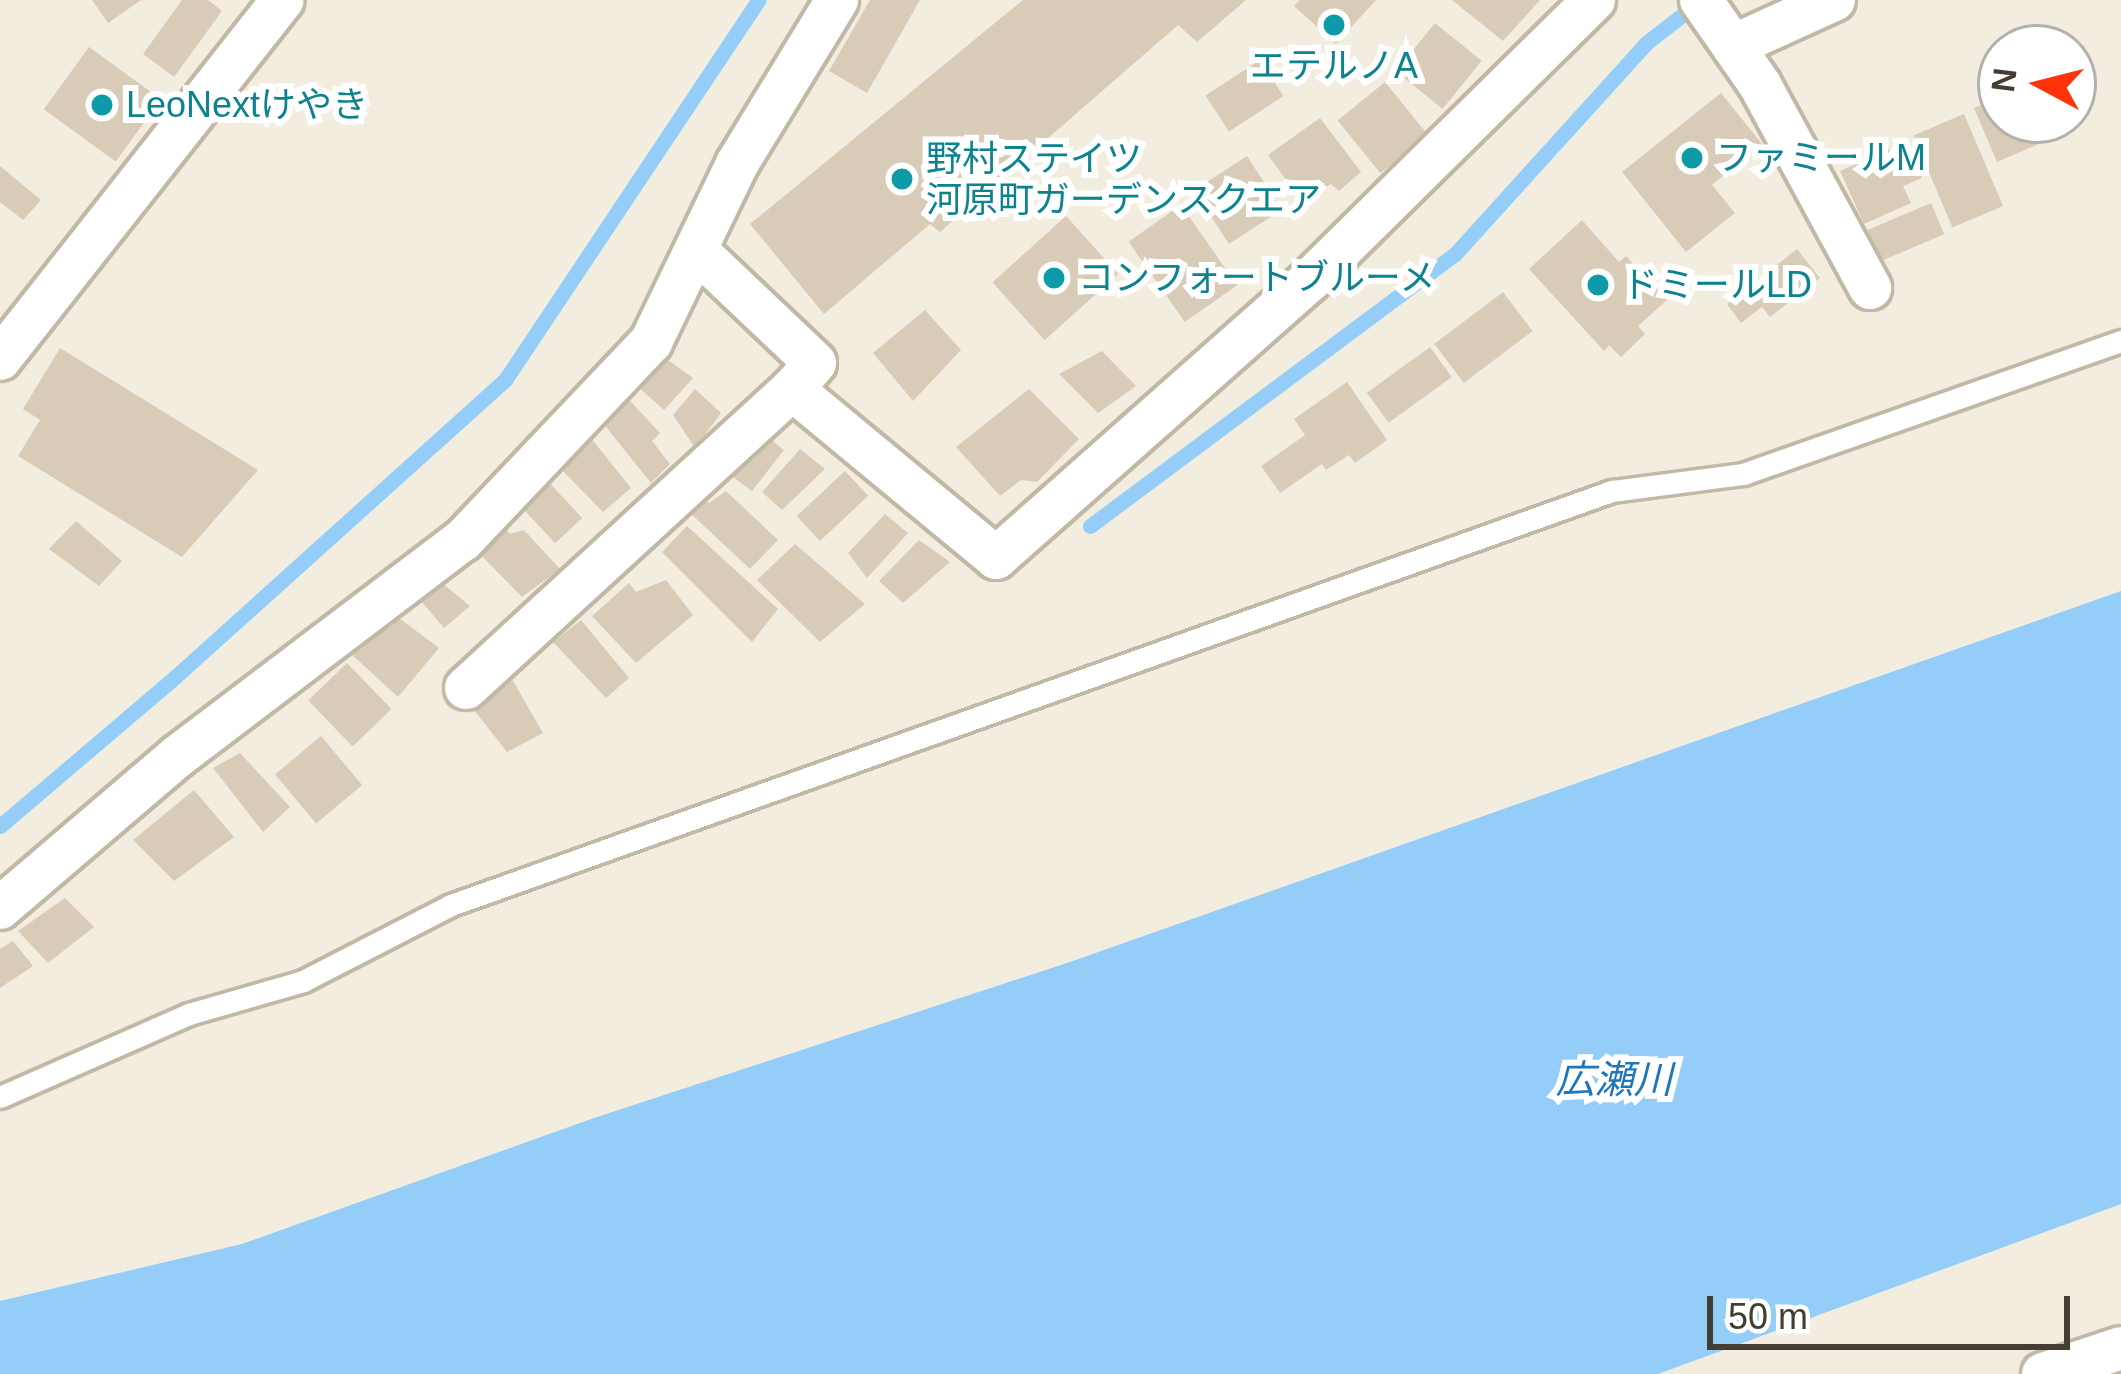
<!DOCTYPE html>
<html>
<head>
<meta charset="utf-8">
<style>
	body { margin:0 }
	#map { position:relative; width:2121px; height:1374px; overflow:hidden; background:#f3ede0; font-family:Helvetica,"Noto Sans JP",sans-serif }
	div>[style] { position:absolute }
	.water>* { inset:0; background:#94cef8 }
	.stream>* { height:15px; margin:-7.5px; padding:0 7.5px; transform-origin:7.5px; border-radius:7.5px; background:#94cef8 }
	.building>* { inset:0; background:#d8ccb8; transform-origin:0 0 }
	.roads { filter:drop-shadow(3px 0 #c1b8a5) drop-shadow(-3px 0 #c1b8a5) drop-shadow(0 3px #c1b8a5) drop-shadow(0 -3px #c1b8a5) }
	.lane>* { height:21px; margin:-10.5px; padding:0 10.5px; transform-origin:10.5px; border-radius:10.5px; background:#fff }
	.street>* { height:42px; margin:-21px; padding:0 21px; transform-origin:21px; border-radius:21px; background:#fff }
	.dots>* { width:33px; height:33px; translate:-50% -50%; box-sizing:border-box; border:6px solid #fff; border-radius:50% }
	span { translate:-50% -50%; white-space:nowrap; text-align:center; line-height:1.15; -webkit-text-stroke:12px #fff; paint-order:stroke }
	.culture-label { font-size:36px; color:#0d838f }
	.left { translate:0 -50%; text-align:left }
	.water-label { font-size:39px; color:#1f77bb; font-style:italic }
	.north { position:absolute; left:1977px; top:24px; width:120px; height:120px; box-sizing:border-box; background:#fff; border:3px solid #b4b1ad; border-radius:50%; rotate:277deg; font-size:33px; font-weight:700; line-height:48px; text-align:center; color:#443d31 }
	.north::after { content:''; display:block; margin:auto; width:42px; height:54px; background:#ff330b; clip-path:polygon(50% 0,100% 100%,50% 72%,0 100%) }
	.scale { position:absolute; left:1707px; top:1296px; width:363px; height:54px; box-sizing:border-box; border:6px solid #443d31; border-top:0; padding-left:15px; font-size:36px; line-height:42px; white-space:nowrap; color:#443d31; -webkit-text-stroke:9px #fff; paint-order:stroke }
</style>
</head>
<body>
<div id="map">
	<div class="water">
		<i style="clip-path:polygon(2121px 591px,2121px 1204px,1658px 1374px,0 1374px,0 1301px,242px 1244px,594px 1118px,1070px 962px)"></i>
	</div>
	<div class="stream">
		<i style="left:1090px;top:526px;width:455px;rotate:-36.7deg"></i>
		<i style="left:1455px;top:254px;width:285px;rotate:-47.8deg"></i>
		<i style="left:1646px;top:43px;width:67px;rotate:-37.7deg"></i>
		<i style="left:0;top:826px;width:230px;rotate:-40.4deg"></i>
		<i style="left:175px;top:677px;width:444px;rotate:-42deg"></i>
		<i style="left:505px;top:380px;width:457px;rotate:-56.3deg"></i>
	</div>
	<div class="building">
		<i style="clip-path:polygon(92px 0,141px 0,108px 23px)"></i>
		<i style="clip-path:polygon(182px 0,208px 0,222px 11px,174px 77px,143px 54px)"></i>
		<i style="clip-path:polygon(870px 0,920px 0,867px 93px,829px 71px)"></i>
		<i style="clip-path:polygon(1023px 0,1246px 0,1197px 42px,1178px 25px,940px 232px,930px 224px,824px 314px,750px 224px)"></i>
		<i style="clip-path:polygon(1300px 0,1376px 0,1336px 44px,1294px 6px)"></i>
		<i style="clip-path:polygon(1452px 0,1540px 0,1503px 41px)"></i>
		<i style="left:1435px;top:23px;width:60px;height:62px;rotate:39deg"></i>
		<i style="left:89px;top:47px;width:89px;height:77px;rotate:36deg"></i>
		<i style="left:1260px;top:60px;width:43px;height:65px;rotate:57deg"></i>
		<i style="left:1385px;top:82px;width:68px;height:61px;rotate:51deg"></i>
		<i style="clip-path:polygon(1721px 93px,1762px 144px,1712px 185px,1735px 213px,1686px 252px,1622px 172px)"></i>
		<i style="clip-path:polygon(2001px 97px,2001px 120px,2039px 120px,2048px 140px,1997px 162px,1974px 108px)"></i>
		<i style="left:1964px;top:114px;width:100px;height:55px;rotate:67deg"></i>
		<i style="clip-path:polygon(1320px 118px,1361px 172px,1339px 191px,1331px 184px,1301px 201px,1268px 155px)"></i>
		<i style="clip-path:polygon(1906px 142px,1922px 178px,1903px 186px,1911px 203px,1864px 224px,1840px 171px)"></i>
		<i style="left:1247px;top:156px;width:64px;height:63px;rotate:57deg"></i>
		<i style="clip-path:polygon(0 166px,41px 200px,23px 220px,0 202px)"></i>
		<i style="left:1931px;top:203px;width:34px;height:71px;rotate:67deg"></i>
		<i style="left:1181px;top:205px;width:98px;height:64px;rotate:55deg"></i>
		<i style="left:1066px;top:216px;width:78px;height:99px;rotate:48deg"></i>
		<i style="clip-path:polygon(1582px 220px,1619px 262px,1626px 256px,1667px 300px,1638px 326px,1645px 334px,1621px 357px,1609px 345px,1604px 351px,1529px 269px)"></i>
		<i style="clip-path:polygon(1797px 249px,1820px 278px,1770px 317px,1762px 307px,1741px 323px,1727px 304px)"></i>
		<i style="left:1503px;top:292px;width:49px;height:86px;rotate:53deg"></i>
		<i style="clip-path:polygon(925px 310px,961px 350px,913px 401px,873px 353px)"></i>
		<i style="left:1430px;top:347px;width:37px;height:78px;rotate:54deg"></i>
		<i style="clip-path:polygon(60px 348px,258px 470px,182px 557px,18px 456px,40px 420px,23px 409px)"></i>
		<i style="clip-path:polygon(1102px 351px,1136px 386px,1098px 413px,1059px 374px)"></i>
		<i style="clip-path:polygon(658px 353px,693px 378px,664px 410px,629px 379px)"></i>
		<i style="clip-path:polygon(1347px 382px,1387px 440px,1355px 463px,1349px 455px,1326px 470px,1322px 464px,1280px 493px,1261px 466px,1305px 435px,1294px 419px)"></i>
		<i style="clip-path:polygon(695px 389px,721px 413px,695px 448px,673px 415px)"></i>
		<i style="clip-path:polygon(1029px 389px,1079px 439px,1037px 482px,1021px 480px,1000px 496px,956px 447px)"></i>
		<i style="clip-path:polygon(621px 391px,660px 433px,652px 441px,670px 464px,651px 483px,594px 412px)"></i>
		<i style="clip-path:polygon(586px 432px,631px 488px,603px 512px,554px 462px)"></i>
		<i style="clip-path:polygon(765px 435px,784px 450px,752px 491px,729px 474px)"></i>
		<i style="clip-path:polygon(800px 449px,825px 469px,782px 510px,762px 492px)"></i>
		<i style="left:845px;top:471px;width:34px;height:66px;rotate:47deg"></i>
		<i style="left:544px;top:477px;width:56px;height:37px;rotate:47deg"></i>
		<i style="clip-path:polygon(726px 491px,778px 540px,750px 569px,688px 511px,703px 495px,709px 503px)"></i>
		<i style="clip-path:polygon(885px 514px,908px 533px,867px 578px,848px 553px)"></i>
		<i style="clip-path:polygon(496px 517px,510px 534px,524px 530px,560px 569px,522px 597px,470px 544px)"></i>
		<i style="clip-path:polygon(76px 521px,122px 561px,99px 586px,49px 549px)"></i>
		<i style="clip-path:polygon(687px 526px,778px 609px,752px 642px,662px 552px)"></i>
		<i style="clip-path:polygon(919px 540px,950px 562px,903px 603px,879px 581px)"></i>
		<i style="clip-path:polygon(795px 544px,865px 604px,820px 642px,757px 580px)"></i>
		<i style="clip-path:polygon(432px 575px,470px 606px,444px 628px,414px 593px)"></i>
		<i style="clip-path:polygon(666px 580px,693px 615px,636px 663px,592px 616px,629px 583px,636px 592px)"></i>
		<i style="clip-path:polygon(391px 612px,439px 648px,398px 697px,350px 653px)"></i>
		<i style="clip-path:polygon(581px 620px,629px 678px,606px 698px,553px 642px)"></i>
		<i style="left:347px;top:663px;width:64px;height:54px;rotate:46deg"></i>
		<i style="clip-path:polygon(509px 674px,543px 733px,507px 752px,467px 701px)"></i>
		<i style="left:321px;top:736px;width:64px;height:60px;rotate:50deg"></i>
		<i style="clip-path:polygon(240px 753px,290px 807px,263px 832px,213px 768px)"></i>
		<i style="clip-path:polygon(194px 790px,234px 837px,174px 881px,133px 840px)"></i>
		<i style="clip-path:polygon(65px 898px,94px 927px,48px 963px,18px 931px)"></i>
		<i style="clip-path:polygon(13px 941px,33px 966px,0 988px,0 949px)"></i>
	</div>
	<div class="roads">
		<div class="lane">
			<i style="left:0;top:1097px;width:206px;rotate:-23.7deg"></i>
			<i style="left:189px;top:1014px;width:119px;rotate:-16.1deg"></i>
			<i style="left:303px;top:981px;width:166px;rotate:-27.2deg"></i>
			<i style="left:451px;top:905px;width:1233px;rotate:-19.63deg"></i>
			<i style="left:1612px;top:491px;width:132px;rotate:-7.4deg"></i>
			<i style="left:1743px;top:474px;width:401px;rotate:-19.4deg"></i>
		</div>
		<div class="street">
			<i style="left:1701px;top:0;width:103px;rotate:55.2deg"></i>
			<i style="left:1760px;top:85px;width:231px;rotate:61.5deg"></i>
			<i style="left:1733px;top:46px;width:111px;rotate:-24.5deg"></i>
			<i style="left:698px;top:252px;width:161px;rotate:43.5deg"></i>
			<i style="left:815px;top:363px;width:35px;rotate:131deg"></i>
			<i style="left:792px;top:389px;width:265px;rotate:39.6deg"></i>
			<i style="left:996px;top:558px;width:419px;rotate:-41.5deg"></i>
			<i style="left:1310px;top:280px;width:399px;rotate:-44.6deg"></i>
			<i style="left:0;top:359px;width:457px;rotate:-51.8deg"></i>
			<i style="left:466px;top:688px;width:442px;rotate:-42.5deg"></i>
			<i style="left:0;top:908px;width:234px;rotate:-40.5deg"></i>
			<i style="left:178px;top:756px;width:358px;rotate:-37.2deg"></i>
			<i style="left:463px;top:540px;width:273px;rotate:-46.5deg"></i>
			<i style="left:651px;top:342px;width:198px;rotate:-64.2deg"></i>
			<i style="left:737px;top:164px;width:192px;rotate:-58.6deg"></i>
			<i style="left:2043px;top:1374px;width:82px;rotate:-18.4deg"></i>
		</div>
	</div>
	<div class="dots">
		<i style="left:1334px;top:25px;background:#0f9aa8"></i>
		<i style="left:102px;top:105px;background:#0f9aa8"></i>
		<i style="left:1692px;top:158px;background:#0f9aa8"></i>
		<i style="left:902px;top:179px;background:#0f9aa8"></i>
		<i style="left:1054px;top:278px;background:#0f9aa8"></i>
		<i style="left:1598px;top:285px;background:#0f9aa8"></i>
	</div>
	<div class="culture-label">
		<span style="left:1334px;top:66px">エテルノA</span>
		<span class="left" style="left:126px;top:105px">LeoNextけやき</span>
		<span class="left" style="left:926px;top:179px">野村ステイツ<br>河原町ガーデンスクエア</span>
		<span class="left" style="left:1716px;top:158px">ファミールM</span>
		<span class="left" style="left:1078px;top:278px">コンフォートブルーメ</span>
		<span class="left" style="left:1622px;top:285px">ドミールLD</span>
	</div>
	<div class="water-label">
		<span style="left:1614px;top:1080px">広瀬川</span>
	</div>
	<div class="north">N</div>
	<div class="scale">50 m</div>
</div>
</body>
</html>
